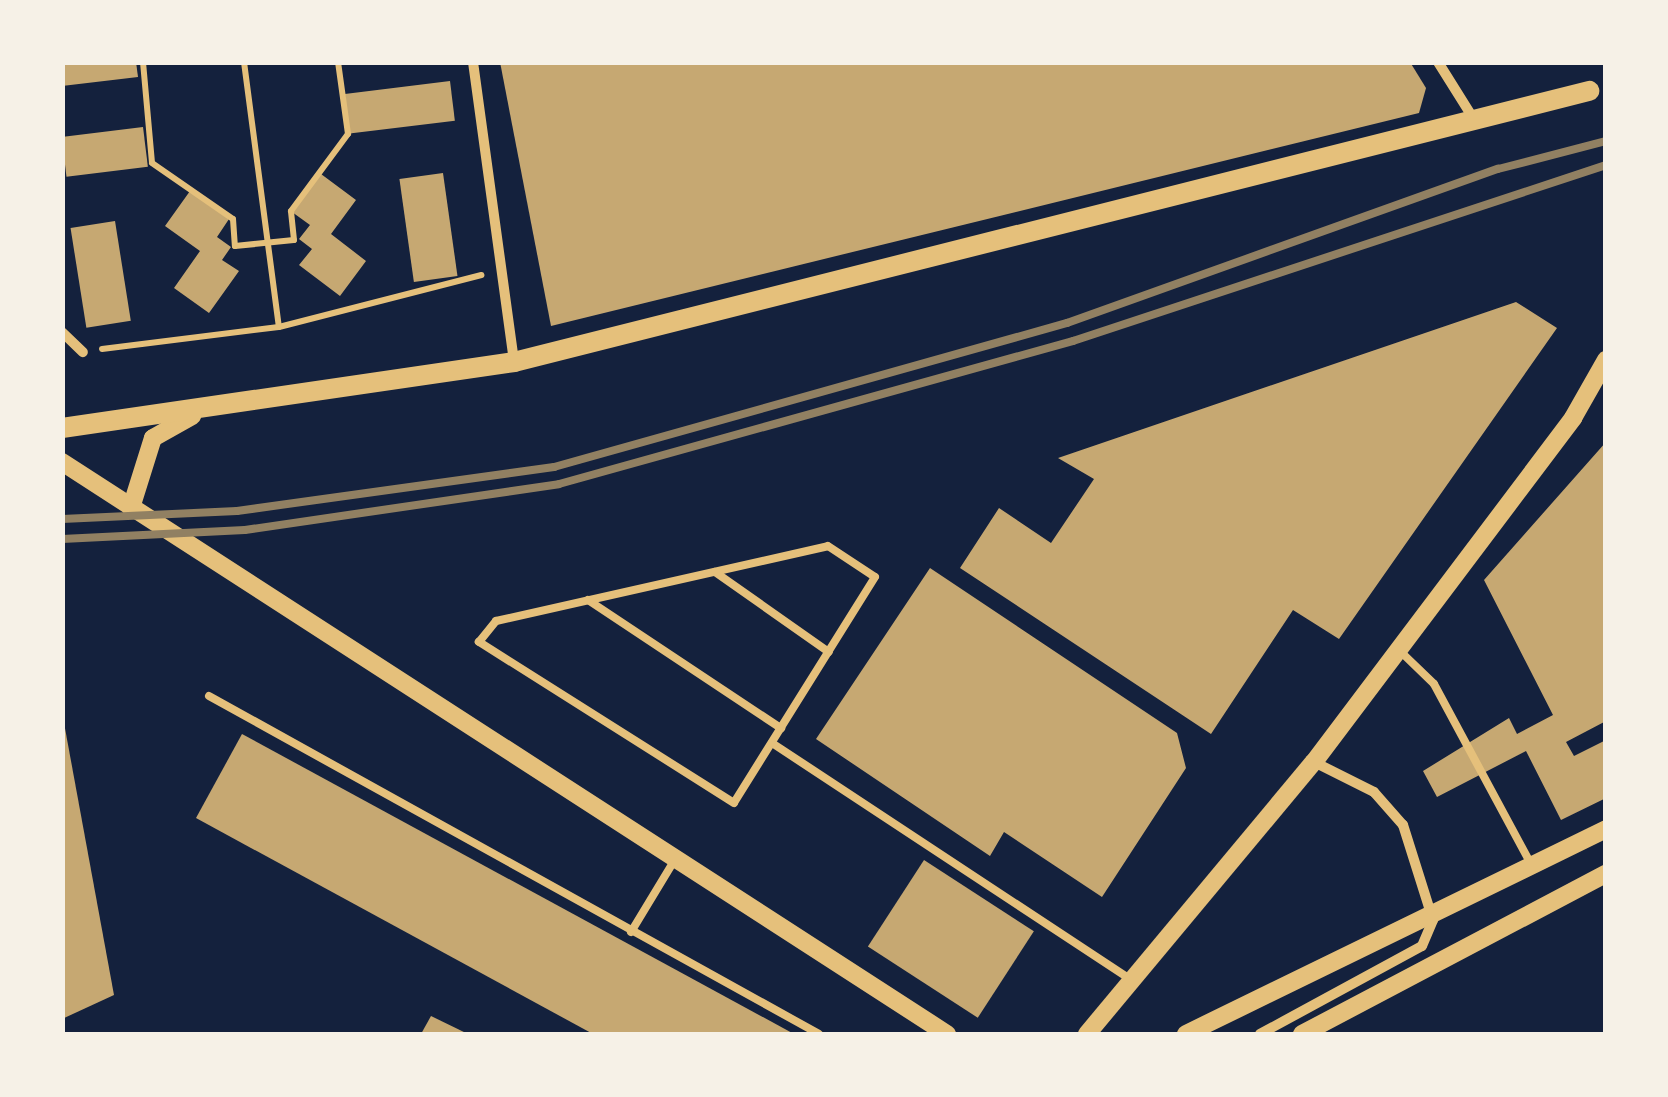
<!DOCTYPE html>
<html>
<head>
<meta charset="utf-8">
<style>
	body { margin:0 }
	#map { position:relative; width:1668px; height:1097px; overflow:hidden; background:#14213d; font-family:"Open Sans",sans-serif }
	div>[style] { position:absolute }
	.building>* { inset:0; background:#c6a872; transform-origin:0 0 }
	.path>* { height:6px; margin:-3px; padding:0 3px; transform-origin:3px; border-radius:3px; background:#e5c07b }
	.service>* { height:8px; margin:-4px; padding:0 4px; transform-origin:4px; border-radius:4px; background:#e5c07b }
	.minor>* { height:10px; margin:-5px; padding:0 5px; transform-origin:5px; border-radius:5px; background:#e5c07b }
	.tertiary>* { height:18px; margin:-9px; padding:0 9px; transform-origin:9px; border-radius:9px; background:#e5c07b }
	.secondary>* { height:20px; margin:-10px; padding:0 10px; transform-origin:10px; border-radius:10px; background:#e5c07b }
	.rail>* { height:8px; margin:-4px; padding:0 4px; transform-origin:4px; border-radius:4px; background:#918062 }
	span { translate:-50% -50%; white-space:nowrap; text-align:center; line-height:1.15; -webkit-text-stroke:10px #f6f1e7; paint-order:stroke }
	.frame { position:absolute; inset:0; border:65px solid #f6f1e7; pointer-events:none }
</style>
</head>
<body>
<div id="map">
	<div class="building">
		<i style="clip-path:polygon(62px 62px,136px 62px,138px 77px,62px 86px)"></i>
		<i style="clip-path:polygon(500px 62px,1410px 62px,1426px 88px,1419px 113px,551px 326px)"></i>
		<i style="left:450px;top:81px;width:40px;height:106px;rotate:83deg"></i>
		<i style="left:143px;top:127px;width:40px;height:82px;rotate:83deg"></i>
		<i style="left:443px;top:173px;width:104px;height:44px;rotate:82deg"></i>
		<i style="clip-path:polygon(321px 174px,356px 200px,331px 234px,366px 261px,340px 296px,299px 265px,312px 249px,299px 239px,310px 225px,292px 212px)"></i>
		<i style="clip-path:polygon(190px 191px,229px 219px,217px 237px,231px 247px,222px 260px,239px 271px,209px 313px,174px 288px,200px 251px,165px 226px)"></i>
		<i style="left:115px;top:221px;width:101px;height:45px;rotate:81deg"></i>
		<i style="clip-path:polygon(1516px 302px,1557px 328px,1339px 639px,1293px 610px,1211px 734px,960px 568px,999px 508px,1051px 543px,1094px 479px,1058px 458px)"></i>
		<i style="clip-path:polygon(1606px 442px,1606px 721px,1566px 742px,1574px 756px,1606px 740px,1606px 798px,1561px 820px,1526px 751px,1437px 797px,1423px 771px,1509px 718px,1517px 734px,1553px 715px,1484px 580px)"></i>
		<i style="clip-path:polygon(930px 568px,1177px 733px,1186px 768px,1102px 897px,1004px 832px,990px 856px,816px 739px)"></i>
		<i style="clip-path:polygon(62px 712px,114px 995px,62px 1019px)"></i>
		<i style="clip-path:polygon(242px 734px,691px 978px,794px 1034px,593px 1034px,196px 818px)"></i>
		<i style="left:924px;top:860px;width:131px;height:103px;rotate:33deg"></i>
		<i style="clip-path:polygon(431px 1016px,468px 1034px,421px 1034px)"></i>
	</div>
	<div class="path">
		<i style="left:143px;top:62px;width:101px;rotate:84.9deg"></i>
		<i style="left:152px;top:163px;width:98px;rotate:34.7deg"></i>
		<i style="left:233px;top:219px;width:27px;rotate:86deg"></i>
		<i style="left:235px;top:246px;width:59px;rotate:-5.8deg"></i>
		<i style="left:294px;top:240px;width:29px;rotate:-96deg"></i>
		<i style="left:291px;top:211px;width:96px;rotate:-53.5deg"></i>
		<i style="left:348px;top:134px;width:73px;rotate:-97.9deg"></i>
		<i style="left:244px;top:62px;width:267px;rotate:82.5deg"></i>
		<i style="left:1493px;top:62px;width:51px"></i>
		<i style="left:102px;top:349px;width:178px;rotate:-7.1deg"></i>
		<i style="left:279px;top:327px;width:209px;rotate:-14.4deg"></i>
	</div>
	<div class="service">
		<i style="left:828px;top:546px;width:56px;rotate:33.4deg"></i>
		<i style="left:875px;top:577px;width:266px;rotate:122deg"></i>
		<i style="left:734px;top:803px;width:302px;rotate:-147.7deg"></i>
		<i style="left:479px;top:642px;width:27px;rotate:-51deg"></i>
		<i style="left:496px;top:621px;width:340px;rotate:-12.7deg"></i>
		<i style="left:715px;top:572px;width:139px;rotate:35.1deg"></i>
		<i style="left:588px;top:600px;width:232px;rotate:33.6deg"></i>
		<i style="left:1400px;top:651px;width:47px;rotate:44.1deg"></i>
		<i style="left:1434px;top:684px;width:204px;rotate:61.7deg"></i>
		<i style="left:209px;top:696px;width:697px;rotate:28.99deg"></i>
		<i style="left:772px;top:743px;width:429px;rotate:33.4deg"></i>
		<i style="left:631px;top:932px;width:83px;rotate:-58.8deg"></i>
	</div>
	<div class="minor">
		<i style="left:473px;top:62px;width:302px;rotate:82.2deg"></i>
		<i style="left:1438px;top:62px;width:70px;rotate:57.9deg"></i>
		<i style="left:62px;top:332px;width:29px;rotate:44deg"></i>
		<i style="left:1260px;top:1034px;width:184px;rotate:-28.5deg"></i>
		<i style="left:1422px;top:946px;width:28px;rotate:-67deg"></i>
		<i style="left:1433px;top:920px;width:100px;rotate:-107.5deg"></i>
		<i style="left:1403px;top:825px;width:44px;rotate:-131.3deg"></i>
		<i style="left:1374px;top:792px;width:67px;rotate:-153.4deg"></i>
	</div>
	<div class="tertiary">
		<i style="left:62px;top:462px;width:1054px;rotate:32.88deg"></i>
		<i style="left:131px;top:508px;width:73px;rotate:-72.6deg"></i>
		<i style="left:153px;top:438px;width:45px;rotate:-29.4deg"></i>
		<i style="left:1087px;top:1034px;width:354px;rotate:-50.2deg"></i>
		<i style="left:1314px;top:762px;width:431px;rotate:-53deg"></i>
		<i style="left:1573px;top:418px;width:67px;rotate:-60.4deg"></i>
		<i style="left:1186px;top:1034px;width:467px;rotate:-26deg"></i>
		<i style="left:1302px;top:1034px;width:344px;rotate:-27.8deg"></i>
	</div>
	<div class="secondary">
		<i style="left:62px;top:428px;width:457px;rotate:-8.3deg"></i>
		<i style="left:514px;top:362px;width:1109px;rotate:-14.15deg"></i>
	</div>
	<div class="rail">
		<i style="left:62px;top:519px;width:175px;rotate:-2.6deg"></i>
		<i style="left:237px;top:511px;width:320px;rotate:-7.9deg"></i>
		<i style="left:554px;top:467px;width:533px;rotate:-15.68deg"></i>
		<i style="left:1067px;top:323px;width:458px;rotate:-19.7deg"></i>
		<i style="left:1498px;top:169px;width:112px;rotate:-14.5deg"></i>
		<i style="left:62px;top:539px;width:183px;rotate:-2.8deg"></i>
		<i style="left:245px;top:530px;width:317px;rotate:-8.3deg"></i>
		<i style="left:559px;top:484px;width:534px;rotate:-15.55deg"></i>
		<i style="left:1073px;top:341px;width:561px;rotate:-18.27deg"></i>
	</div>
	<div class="frame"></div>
</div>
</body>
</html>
